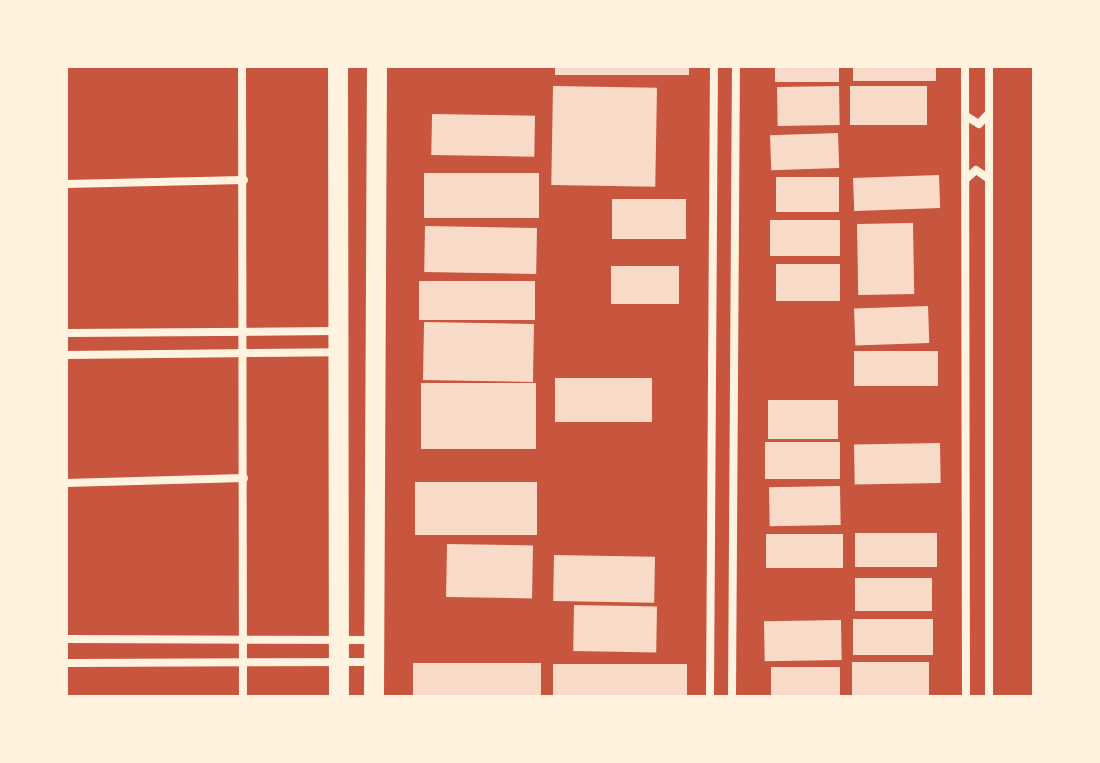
<!DOCTYPE html>
<html>
<head>
<meta charset="utf-8">
<style>
	body { margin:0 }
	#map { position:relative; width:1100px; height:763px; overflow:hidden; background:#c8553d; font-family:"Space Grotesk",sans-serif }
	div>[style] { position:absolute }
	.building>* { inset:0; background:#f7dbc8; transform-origin:0 0 }
	.minor>* { height:8px; margin:-4px; padding:0 4px; transform-origin:4px; border-radius:4px; background:#fff3e0 }
	.primary>* { height:20px; margin:-10px; padding:0 10px; transform-origin:10px; border-radius:10px; background:#fff3e0 }
	span { translate:-50% -50%; white-space:nowrap; text-align:center; line-height:1.15; -webkit-text-stroke:8px #fff3e0; paint-order:stroke }
	.frame { position:absolute; inset:0; border:68px solid #fff3e0; pointer-events:none }
</style>
</head>
<body>
<div id="map">
	<div class="building">
		<i style="left:555px;top:66px;width:134px;height:9px"></i>
		<i style="left:775px;top:66px;width:64px;height:16px"></i>
		<i style="left:853px;top:66px;width:83px;height:15px"></i>
		<i style="left:553px;top:86px;width:104px;height:99px;rotate:1deg"></i>
		<i style="left:839px;top:86px;width:39px;height:62px;rotate:89deg"></i>
		<i style="left:927px;top:86px;width:39px;height:77px;rotate:90deg"></i>
		<i style="left:432px;top:114px;width:103px;height:41px;rotate:1deg"></i>
		<i style="left:838px;top:133px;width:35px;height:68px;rotate:88deg"></i>
		<i style="left:424px;top:173px;width:115px;height:45px"></i>
		<i style="left:939px;top:175px;width:33px;height:86px;rotate:88deg"></i>
		<i style="left:839px;top:177px;width:35px;height:63px;rotate:90deg"></i>
		<i style="left:612px;top:199px;width:74px;height:40px"></i>
		<i style="left:840px;top:220px;width:36px;height:70px;rotate:90deg"></i>
		<i style="left:913px;top:223px;width:71px;height:56px;rotate:89deg"></i>
		<i style="left:425px;top:226px;width:112px;height:46px;rotate:1deg"></i>
		<i style="left:840px;top:264px;width:37px;height:64px;rotate:90deg"></i>
		<i style="left:611px;top:266px;width:68px;height:38px"></i>
		<i style="left:419px;top:281px;width:116px;height:39px"></i>
		<i style="left:928px;top:306px;width:37px;height:74px;rotate:88deg"></i>
		<i style="left:424px;top:322px;width:110px;height:58px;rotate:1deg"></i>
		<i style="left:938px;top:351px;width:35px;height:84px;rotate:90deg"></i>
		<i style="left:555px;top:378px;width:97px;height:44px"></i>
		<i style="left:421px;top:383px;width:115px;height:66px"></i>
		<i style="left:838px;top:400px;width:39px;height:70px;rotate:90deg"></i>
		<i style="left:840px;top:442px;width:37px;height:75px;rotate:90deg"></i>
		<i style="left:940px;top:443px;width:40px;height:86px;rotate:89deg"></i>
		<i style="left:415px;top:482px;width:122px;height:53px"></i>
		<i style="left:840px;top:486px;width:39px;height:71px;rotate:89deg"></i>
		<i style="left:937px;top:533px;width:34px;height:82px;rotate:90deg"></i>
		<i style="left:843px;top:534px;width:34px;height:77px;rotate:90deg"></i>
		<i style="left:447px;top:544px;width:86px;height:53px;rotate:1deg"></i>
		<i style="left:554px;top:555px;width:101px;height:46px;rotate:1deg"></i>
		<i style="left:932px;top:578px;width:33px;height:77px;rotate:90deg"></i>
		<i style="left:574px;top:605px;width:83px;height:46px;rotate:1deg"></i>
		<i style="left:933px;top:619px;width:36px;height:80px;rotate:90deg"></i>
		<i style="left:841px;top:620px;width:40px;height:77px;rotate:89deg"></i>
		<i style="left:929px;top:662px;width:35px;height:77px;rotate:90deg"></i>
		<i style="left:413px;top:663px;width:128px;height:34px"></i>
		<i style="left:553px;top:664px;width:134px;height:33px"></i>
		<i style="left:840px;top:667px;width:30px;height:69px;rotate:90deg"></i>
	</div>
	<div class="minor">
		<i style="left:242px;top:66px;width:631px;rotate:89.91deg"></i>
		<i style="left:965px;top:66px;width:631px;rotate:89.91deg"></i>
		<i style="left:989px;top:66px;width:631px;rotate:90deg"></i>
		<i style="left:966px;top:116px;width:15px;rotate:32deg"></i>
		<i style="left:979px;top:124px;width:13px;rotate:-48deg"></i>
		<i style="left:966px;top:179px;width:13px;rotate:-42deg"></i>
		<i style="left:976px;top:170px;width:14px;rotate:34deg"></i>
		<i style="left:66px;top:184px;width:178px;rotate:-1.3deg"></i>
		<i style="left:66px;top:333px;width:270px;rotate:-0.4deg"></i>
		<i style="left:66px;top:355px;width:270px;rotate:-0.6deg"></i>
		<i style="left:66px;top:483px;width:178px;rotate:-1.6deg"></i>
		<i style="left:66px;top:639px;width:307px;rotate:0.2deg"></i>
		<i style="left:66px;top:663px;width:307px;rotate:-0.2deg"></i>
		<i style="left:710px;top:697px;width:631px;rotate:-89.64deg"></i>
		<i style="left:732px;top:697px;width:631px;rotate:-89.64deg"></i>
	</div>
	<div class="primary">
		<i style="left:338px;top:66px;width:631px;rotate:89.91deg"></i>
		<i style="left:374px;top:697px;width:631px;rotate:-89.73deg"></i>
	</div>
	<div class="frame"></div>
</div>
</body>
</html>
